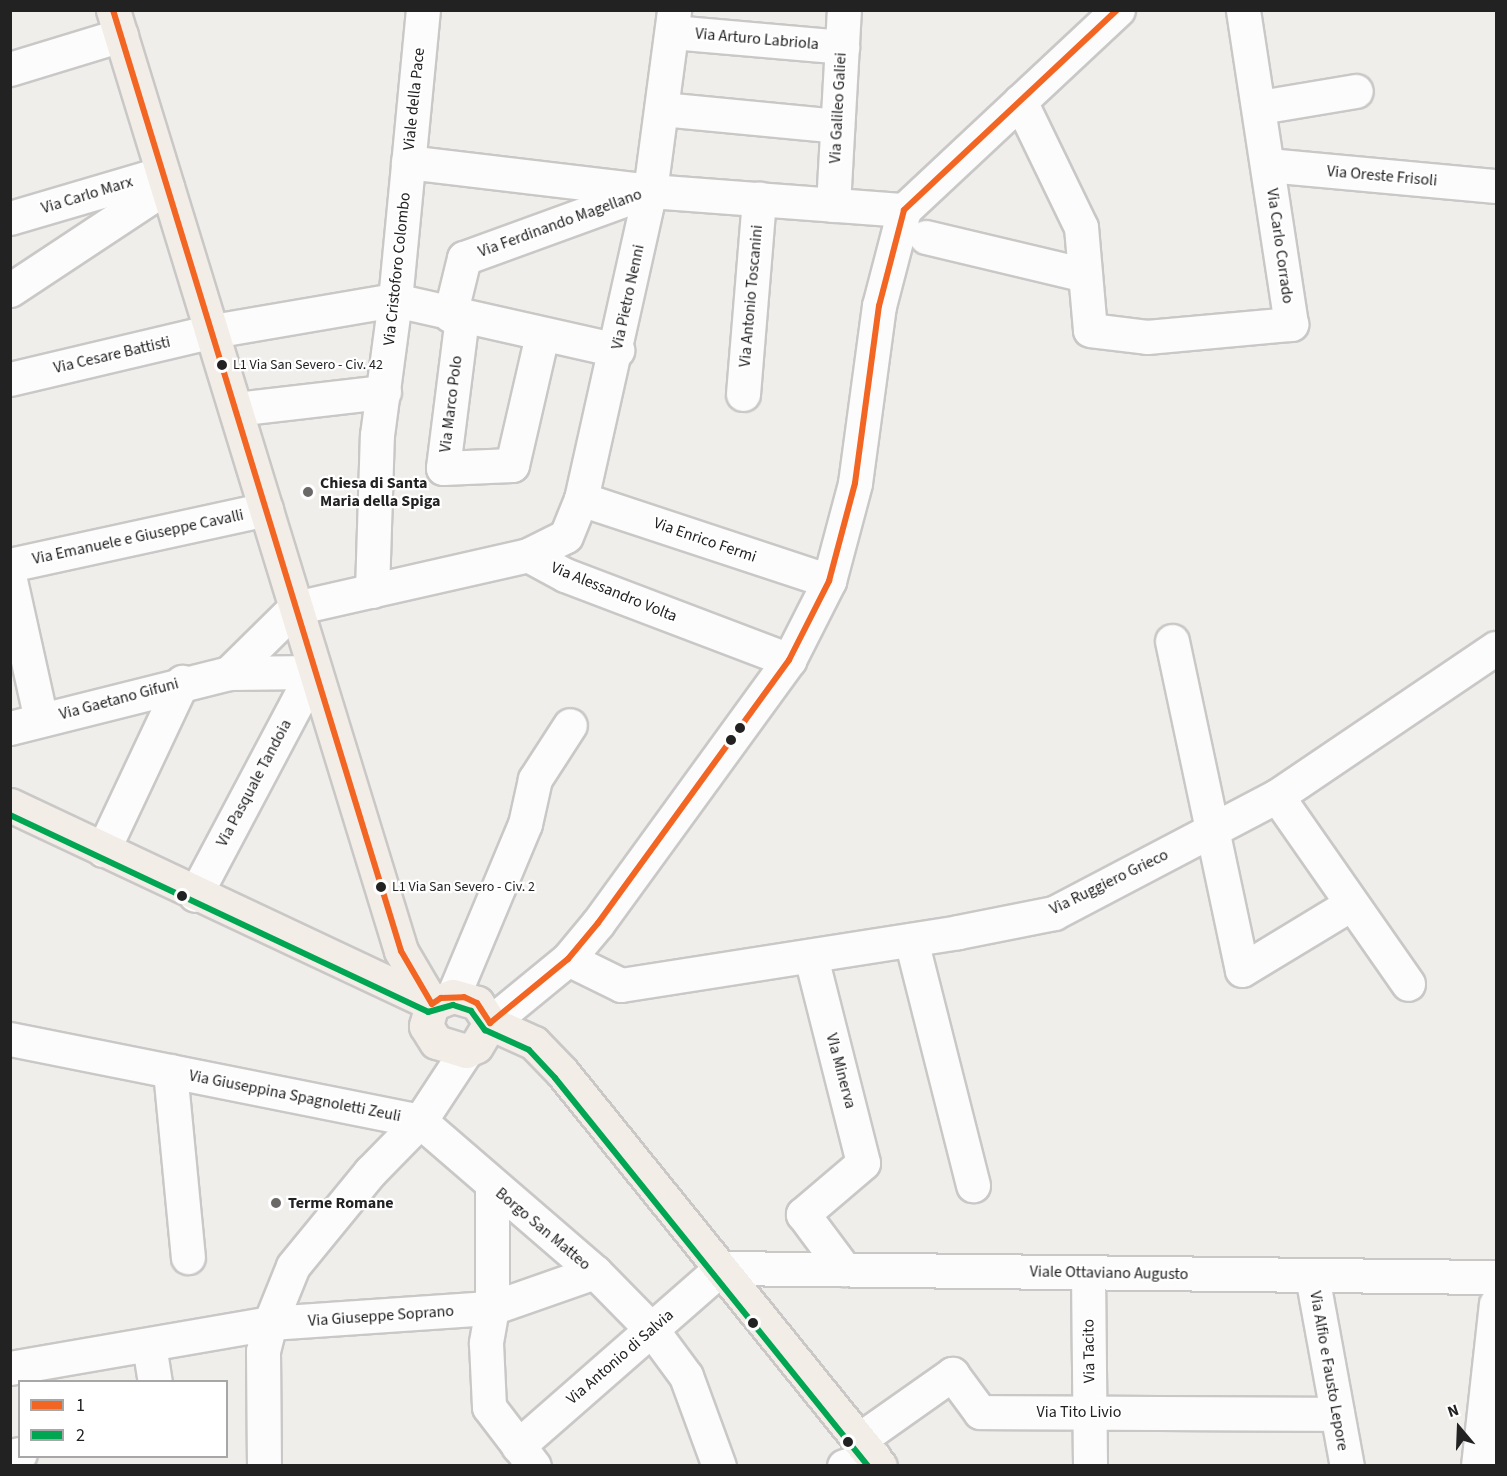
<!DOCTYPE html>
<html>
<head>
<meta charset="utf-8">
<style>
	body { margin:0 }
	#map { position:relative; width:1507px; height:1476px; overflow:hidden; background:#f0eeeb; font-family:"Source Sans 3",sans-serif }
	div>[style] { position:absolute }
	.roads { filter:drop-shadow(2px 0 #c9c8c7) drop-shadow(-2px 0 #c9c8c7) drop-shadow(0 2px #c9c8c7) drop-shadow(0 -2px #c9c8c7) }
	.minor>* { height:33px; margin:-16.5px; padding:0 16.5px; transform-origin:16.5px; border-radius:16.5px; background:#fdfcfc }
	.major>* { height:33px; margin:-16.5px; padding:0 16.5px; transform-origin:16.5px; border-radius:16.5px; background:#f3ede7 }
	.bus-1>* { height:6px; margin:-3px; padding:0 3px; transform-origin:3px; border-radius:3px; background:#f26522 }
	.bus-2>* { height:6px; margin:-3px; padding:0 3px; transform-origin:3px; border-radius:3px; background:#00a651 }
	.dots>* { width:16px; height:16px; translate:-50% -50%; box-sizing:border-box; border:3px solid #fff; border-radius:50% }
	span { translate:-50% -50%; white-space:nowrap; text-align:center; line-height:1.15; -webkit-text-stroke:4.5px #fff; paint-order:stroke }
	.bus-label { font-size:14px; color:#222 }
	.left { translate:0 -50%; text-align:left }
	.street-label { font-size:16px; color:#222 }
	.poi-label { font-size:16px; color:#222; font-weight:700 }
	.frame { position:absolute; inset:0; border:12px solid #222; pointer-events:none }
	.legend { position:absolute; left:18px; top:1380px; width:210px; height:78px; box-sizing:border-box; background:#fff; border:2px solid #a7a7a7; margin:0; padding:8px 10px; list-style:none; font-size:18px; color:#222 }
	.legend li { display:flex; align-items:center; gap:12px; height:30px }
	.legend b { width:30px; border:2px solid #a7a7a7 }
	.north { position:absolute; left:1429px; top:1398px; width:60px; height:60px; -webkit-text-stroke:4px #fff; paint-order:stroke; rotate:341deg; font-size:16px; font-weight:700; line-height:24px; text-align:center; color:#222 }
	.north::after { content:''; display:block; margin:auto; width:21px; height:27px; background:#222; clip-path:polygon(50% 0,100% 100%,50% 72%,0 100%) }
</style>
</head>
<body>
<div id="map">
	<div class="roads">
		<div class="minor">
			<i style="left:672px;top:32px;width:171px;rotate:5deg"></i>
			<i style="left:10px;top:69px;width:116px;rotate:-17deg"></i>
			<i style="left:1020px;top:101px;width:140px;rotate:64.2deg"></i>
			<i style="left:1081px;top:227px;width:103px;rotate:85deg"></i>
			<i style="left:1090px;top:330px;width:57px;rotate:7deg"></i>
			<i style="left:1147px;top:337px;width:145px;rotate:-5.2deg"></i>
			<i style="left:1291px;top:324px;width:318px;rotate:-98.7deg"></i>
			<i style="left:1260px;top:107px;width:97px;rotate:-9.5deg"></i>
			<i style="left:662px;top:109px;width:176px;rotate:5.5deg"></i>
			<i style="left:408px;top:162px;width:244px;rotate:6.8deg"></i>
			<i style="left:650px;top:191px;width:255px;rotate:4.3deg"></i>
			<i style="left:1268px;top:165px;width:229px;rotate:5.3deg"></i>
			<i style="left:833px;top:205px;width:195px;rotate:-86.8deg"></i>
			<i style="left:10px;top:218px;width:159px;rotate:-16.4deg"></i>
			<i style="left:926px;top:237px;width:163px;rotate:13.4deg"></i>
			<i style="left:10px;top:290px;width:188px;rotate:-33.5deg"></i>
			<i style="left:450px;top:315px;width:59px;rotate:-76.2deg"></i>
			<i style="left:464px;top:258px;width:190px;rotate:-20deg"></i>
			<i style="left:462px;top:317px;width:152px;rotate:97.2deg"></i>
			<i style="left:443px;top:468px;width:69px;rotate:-2.5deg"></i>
			<i style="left:512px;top:465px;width:133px;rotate:-77deg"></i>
			<i style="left:10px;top:379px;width:209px;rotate:-13.3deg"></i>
			<i style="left:213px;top:331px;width:185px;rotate:-9.7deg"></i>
			<i style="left:395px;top:300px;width:228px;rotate:12.7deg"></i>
			<i style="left:743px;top:394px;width:196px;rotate:-85.3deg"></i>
			<i style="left:236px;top:409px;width:149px;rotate:-6.6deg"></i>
			<i style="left:581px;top:499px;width:261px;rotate:18.3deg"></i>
			<i style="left:528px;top:555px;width:42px;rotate:28.4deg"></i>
			<i style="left:565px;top:575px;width:240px;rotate:20.8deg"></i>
			<i style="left:10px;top:565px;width:262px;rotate:-12.3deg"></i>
			<i style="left:10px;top:580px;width:143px;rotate:77.5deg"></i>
			<i style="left:372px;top:591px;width:156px;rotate:-88.2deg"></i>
			<i style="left:377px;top:435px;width:136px;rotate:-82.4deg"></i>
			<i style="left:395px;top:300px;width:291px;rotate:-84.5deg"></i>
			<i style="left:1172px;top:641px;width:336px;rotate:78deg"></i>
			<i style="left:1242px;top:970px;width:127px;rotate:-31.2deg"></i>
			<i style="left:229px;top:673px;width:93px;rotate:-44.6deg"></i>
			<i style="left:295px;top:608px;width:239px;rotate:-12.8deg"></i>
			<i style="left:528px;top:555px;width:42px;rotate:-26.6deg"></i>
			<i style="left:566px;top:536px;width:40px;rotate:-68deg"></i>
			<i style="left:581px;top:499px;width:316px;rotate:-77.4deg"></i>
			<i style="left:650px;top:191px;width:183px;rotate:-82.4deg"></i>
			<i style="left:10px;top:728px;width:226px;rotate:-14.1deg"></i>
			<i style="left:229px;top:673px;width:84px;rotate:-0.7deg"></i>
			<i style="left:313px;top:672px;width:252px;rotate:117.9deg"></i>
			<i style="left:1277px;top:796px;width:229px;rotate:55.1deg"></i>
			<i style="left:103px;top:850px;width:186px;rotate:-64.8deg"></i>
			<i style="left:911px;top:940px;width:253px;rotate:75.8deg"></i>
			<i style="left:811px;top:957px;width:212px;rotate:75.8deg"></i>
			<i style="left:863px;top:1163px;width:79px;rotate:139.6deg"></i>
			<i style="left:803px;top:1214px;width:69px;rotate:53.3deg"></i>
			<i style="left:568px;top:959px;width:59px;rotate:26.1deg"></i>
			<i style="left:621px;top:985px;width:341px;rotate:-8.9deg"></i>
			<i style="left:958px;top:932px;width:98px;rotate:-11.2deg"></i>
			<i style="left:1054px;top:913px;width:252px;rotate:-27.7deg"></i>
			<i style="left:1277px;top:796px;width:264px;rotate:-34.1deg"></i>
			<i style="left:453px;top:996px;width:186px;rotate:-67.3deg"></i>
			<i style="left:525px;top:824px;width:46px;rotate:-77.5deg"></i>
			<i style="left:535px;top:779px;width:64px;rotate:-57.1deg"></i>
			<i style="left:490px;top:1023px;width:101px;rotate:-39.4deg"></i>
			<i style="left:568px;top:959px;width:47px;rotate:-50.2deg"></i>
			<i style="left:598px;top:923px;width:325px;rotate:-54deg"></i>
			<i style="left:789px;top:660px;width:89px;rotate:-63.1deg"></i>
			<i style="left:829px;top:581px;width:101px;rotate:-75.1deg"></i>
			<i style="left:855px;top:483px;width:179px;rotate:-82.3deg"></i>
			<i style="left:879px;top:306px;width:99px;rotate:-75.4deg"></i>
			<i style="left:904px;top:210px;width:293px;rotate:-43.1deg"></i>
			<i style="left:10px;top:1039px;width:418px;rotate:11.3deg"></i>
			<i style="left:420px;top:1121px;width:231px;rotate:40.8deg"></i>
			<i style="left:595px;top:1272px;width:81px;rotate:45.5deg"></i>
			<i style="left:652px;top:1330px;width:57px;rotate:53.5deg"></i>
			<i style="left:686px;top:1376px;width:96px;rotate:69.9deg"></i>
			<i style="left:170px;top:1071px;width:187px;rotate:84.5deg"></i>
			<i style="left:492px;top:1185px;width:123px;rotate:90deg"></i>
			<i style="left:492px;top:1308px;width:36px;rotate:100deg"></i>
			<i style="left:486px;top:1343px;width:64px;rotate:87.3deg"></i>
			<i style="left:489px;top:1407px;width:74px;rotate:52.7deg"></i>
			<i style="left:1088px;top:1273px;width:193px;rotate:89.4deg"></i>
			<i style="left:1312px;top:1276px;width:193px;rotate:79.6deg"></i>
			<i style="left:149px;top:1345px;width:37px;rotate:81deg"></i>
			<i style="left:10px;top:1368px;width:264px;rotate:-9.8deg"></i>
			<i style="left:270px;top:1323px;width:223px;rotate:-3.9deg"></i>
			<i style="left:492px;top:1308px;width:109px;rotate:-19.3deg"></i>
			<i style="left:860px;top:1439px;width:113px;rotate:-35.2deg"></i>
			<i style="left:952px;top:1374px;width:47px;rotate:53.6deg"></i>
			<i style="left:980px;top:1412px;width:357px;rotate:0.3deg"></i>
			<i style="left:518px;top:1446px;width:270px;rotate:-41.2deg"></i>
			<i style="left:721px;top:1268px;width:775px;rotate:0.67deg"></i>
			<i style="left:10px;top:1456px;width:10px;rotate:-11deg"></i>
			<i style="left:264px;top:1466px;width:115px;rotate:-90.5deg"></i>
			<i style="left:263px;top:1351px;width:29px;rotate:-76deg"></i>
			<i style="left:270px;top:1323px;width:61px;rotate:-68deg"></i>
			<i style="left:293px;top:1266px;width:122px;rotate:-50.7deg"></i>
			<i style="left:370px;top:1172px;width:71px;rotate:-45.6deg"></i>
			<i style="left:420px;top:1121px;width:84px;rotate:-56.7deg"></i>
			<i style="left:844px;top:1466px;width:31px;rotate:-17deg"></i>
			<i style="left:1478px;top:1466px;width:163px;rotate:-83.7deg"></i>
		</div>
		<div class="major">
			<i style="left:113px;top:10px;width:984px;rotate:72.98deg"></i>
			<i style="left:401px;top:951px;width:61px;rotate:59.7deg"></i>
			<i style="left:10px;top:805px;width:467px;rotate:25.2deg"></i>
			<i style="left:453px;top:996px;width:25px;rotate:16deg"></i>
			<i style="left:477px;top:1003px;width:24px;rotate:57deg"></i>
			<i style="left:490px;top:1023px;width:27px;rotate:121deg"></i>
			<i style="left:476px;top:1046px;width:11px;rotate:153deg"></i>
			<i style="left:466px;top:1051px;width:31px;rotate:-163deg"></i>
			<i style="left:436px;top:1042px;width:19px;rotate:-122deg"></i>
			<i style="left:426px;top:1026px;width:23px;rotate:-75deg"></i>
			<i style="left:432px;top:1004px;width:22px;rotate:-21deg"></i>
			<i style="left:490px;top:1023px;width:48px;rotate:24.4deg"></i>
			<i style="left:534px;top:1043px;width:40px;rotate:46deg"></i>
			<i style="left:562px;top:1072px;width:506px;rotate:51.09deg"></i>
		</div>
	</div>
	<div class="bus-1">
		<i style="left:113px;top:10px;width:984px;rotate:72.98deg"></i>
		<i style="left:401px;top:951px;width:61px;rotate:59.7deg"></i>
		<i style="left:432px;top:1004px;width:11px;rotate:-34deg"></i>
		<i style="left:441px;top:998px;width:23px;rotate:-2deg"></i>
		<i style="left:464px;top:997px;width:14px;rotate:25deg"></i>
		<i style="left:477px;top:1003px;width:24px;rotate:57deg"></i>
		<i style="left:490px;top:1023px;width:101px;rotate:-39.4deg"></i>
		<i style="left:568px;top:959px;width:47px;rotate:-50.2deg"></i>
		<i style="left:598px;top:923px;width:325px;rotate:-54deg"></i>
		<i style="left:789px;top:660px;width:89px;rotate:-63.1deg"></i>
		<i style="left:829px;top:581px;width:101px;rotate:-75.1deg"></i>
		<i style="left:855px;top:483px;width:179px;rotate:-82.3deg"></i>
		<i style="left:879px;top:306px;width:99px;rotate:-75.4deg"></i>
		<i style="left:904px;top:210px;width:292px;rotate:-43.2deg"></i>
	</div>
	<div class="bus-2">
		<i style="left:10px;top:815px;width:462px;rotate:25.2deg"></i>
		<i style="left:428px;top:1012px;width:26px;rotate:-16deg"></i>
		<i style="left:453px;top:1005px;width:19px;rotate:18deg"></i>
		<i style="left:471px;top:1011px;width:24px;rotate:54deg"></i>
		<i style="left:485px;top:1030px;width:48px;rotate:24.4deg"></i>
		<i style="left:529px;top:1050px;width:38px;rotate:47deg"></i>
		<i style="left:555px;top:1078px;width:499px;rotate:51.1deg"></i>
	</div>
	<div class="dots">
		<i style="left:222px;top:365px;background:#222"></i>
		<i style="left:308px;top:492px;background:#6a6968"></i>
		<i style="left:740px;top:728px;background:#222"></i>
		<i style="left:731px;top:740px;background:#222"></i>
		<i style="left:381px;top:887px;background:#222"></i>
		<i style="left:182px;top:896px;background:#222"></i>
		<i style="left:276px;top:1203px;background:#6a6968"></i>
		<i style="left:753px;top:1323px;background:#222"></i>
		<i style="left:848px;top:1442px;background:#222"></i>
	</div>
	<div class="bus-label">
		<span class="left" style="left:233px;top:365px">L1 Via San Severo - Civ. 42</span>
		<span class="left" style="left:392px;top:887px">L1 Via San Severo - Civ. 2</span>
	</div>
	<div class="street-label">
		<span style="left:757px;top:39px;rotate:5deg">Via Arturo Labriola</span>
		<span style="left:414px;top:99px;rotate:-84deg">Viale della Pace</span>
		<span style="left:838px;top:108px;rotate:-87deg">Via Galileo Galiei</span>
		<span style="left:1382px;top:176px;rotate:5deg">Via Oreste Frisoli</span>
		<span style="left:87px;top:195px;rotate:-17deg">Via Carlo Marx</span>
		<span style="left:560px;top:223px;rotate:-20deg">Via Ferdinando Magellano</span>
		<span style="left:1280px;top:246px;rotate:82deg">Via Carlo Corrado</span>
		<span style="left:397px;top:269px;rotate:-84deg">Via Cristoforo Colombo</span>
		<span style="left:751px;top:296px;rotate:-85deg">Via Antonio Toscanini</span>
		<span style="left:628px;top:297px;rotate:-78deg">Via Pietro Nenni</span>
		<span style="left:112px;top:355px;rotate:-13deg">Via Cesare Battisti</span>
		<span style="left:451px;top:404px;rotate:-83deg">Via Marco Polo</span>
		<span style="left:138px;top:537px;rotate:-12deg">Via Emanuele e Giuseppe Cavalli</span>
		<span style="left:705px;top:540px;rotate:19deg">Via Enrico Fermi</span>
		<span style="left:614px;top:592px;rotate:22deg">Via Alessandro Volta</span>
		<span style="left:119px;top:699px;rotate:-15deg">Via Gaetano Gifuni</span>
		<span style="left:254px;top:783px;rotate:-62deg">Via Pasquale Tandoia</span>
		<span style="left:1109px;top:882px;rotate:-26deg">Via Ruggiero Grieco</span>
		<span style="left:841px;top:1071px;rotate:75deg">VIa Minerva</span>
		<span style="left:295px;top:1096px;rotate:11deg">Via Giuseppina Spagnoletti Zeuli</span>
		<span style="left:543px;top:1229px;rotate:40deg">Borgo San Matteo</span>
		<span style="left:1109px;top:1273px;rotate:1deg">Viale Ottaviano Augusto</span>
		<span style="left:381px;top:1316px;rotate:-4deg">Via Giuseppe Soprano</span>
		<span style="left:1089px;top:1351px;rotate:-91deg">Via Tacito</span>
		<span style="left:620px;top:1357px;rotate:-41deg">Via Antonio di Salvia</span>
		<span style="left:1329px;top:1371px;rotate:80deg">Via Alfio e Fausto Lepore</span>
		<span style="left:1079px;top:1412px">Via Tito Livio</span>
	</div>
	<div class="poi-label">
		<span class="left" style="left:320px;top:492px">Chiesa di Santa<br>Maria della Spiga</span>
		<span class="left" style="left:288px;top:1203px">Terme Romane</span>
	</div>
	<div class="frame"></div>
	<ul class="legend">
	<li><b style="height:8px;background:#f26522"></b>1</li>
	<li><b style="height:8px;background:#00a651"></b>2</li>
	</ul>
	<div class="north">N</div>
</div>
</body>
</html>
